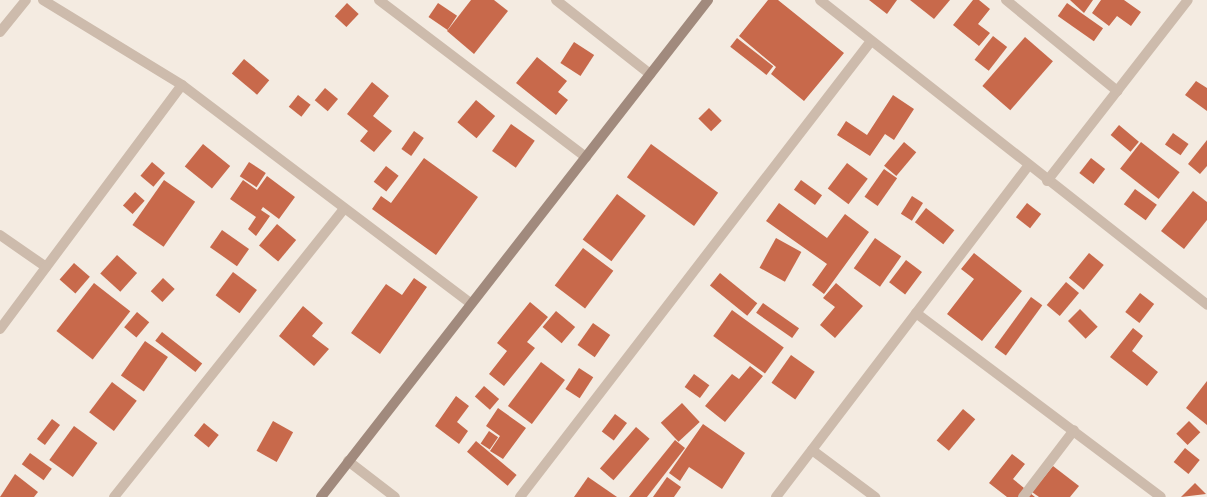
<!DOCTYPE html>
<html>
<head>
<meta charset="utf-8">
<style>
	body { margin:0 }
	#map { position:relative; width:1207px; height:497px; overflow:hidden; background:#f4ebe1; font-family:Roboto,sans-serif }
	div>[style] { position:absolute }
	.building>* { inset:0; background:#c8694b; transform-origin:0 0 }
	.street>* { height:10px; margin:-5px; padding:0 5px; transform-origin:5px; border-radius:5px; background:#cdbbac }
	.secondary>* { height:10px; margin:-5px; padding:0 5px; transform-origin:5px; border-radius:5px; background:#a18a7d }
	span { translate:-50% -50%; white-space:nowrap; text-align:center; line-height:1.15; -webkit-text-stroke:4px #fbf5ee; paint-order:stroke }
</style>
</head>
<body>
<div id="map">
	<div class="building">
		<i style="clip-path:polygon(471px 0,494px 0,508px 11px,474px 54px,447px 31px)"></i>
		<i style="clip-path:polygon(768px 0,778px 0,844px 53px,804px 101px,771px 74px,776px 67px,739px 36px)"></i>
		<i style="clip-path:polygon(869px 0,897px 0,887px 14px)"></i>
		<i style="clip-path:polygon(910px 0,950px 0,934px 19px)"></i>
		<i style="clip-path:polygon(973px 0,979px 0,990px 9px,978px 24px,990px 33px,979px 46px,953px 25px)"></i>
		<i style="clip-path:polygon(1070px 0,1093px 0,1084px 13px)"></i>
		<i style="clip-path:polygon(1101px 0,1124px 0,1141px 12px,1131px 26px,1117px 16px,1109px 26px,1092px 13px)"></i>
		<i style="left:347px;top:3px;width:16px;height:18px;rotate:43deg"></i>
		<i style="left:438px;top:3px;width:23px;height:17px;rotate:34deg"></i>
		<i style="left:1067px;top:3px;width:44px;height:16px;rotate:35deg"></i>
		<i style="left:993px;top:36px;width:18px;height:30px;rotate:38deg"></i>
		<i style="left:1025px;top:37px;width:37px;height:65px;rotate:41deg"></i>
		<i style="left:737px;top:38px;width:46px;height:11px;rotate:38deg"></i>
		<i style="left:574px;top:42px;width:24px;height:25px;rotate:33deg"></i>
		<i style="clip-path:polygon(537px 57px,567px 81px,558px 92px,568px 100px,556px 115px,516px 83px)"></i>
		<i style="left:244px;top:59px;width:33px;height:19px;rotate:40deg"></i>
		<i style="clip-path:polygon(1196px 81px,1207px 88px,1207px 111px,1185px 95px)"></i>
		<i style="clip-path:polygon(372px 82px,389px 96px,373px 116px,392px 131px,374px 152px,360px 141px,368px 131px,347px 114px)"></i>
		<i style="left:325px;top:88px;width:17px;height:16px;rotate:40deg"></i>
		<i style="left:298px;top:95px;width:16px;height:15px;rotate:38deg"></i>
		<i style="clip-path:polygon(893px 95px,914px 109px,894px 140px,885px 134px,870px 156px,837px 135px,846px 121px,867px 135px)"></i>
		<i style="left:476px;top:100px;width:25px;height:29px;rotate:40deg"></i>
		<i style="left:709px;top:108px;width:18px;height:15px;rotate:45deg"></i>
		<i style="left:511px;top:124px;width:29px;height:33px;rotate:35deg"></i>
		<i style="left:1119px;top:125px;width:26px;height:13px;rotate:40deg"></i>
		<i style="left:414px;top:131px;width:12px;height:22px;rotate:35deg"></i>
		<i style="left:1173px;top:133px;width:19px;height:14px;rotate:35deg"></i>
		<i style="clip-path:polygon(1207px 140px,1207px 166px,1200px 174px,1188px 164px)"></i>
		<i style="left:904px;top:142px;width:16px;height:31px;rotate:40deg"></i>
		<i style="left:1141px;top:142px;width:49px;height:34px;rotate:38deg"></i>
		<i style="left:203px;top:144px;width:35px;height:29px;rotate:39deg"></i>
		<i style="left:651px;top:144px;width:83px;height:41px;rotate:36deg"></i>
		<i style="clip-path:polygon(424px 158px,478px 197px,436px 255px,372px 209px,381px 196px,391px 203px)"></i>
		<i style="left:1091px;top:158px;width:18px;height:19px;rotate:38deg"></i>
		<i style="left:152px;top:162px;width:17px;height:18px;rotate:40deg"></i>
		<i style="left:249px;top:162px;width:20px;height:17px;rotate:33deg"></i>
		<i style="left:847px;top:163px;width:26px;height:32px;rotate:37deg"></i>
		<i style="left:386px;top:166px;width:16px;height:20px;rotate:38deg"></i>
		<i style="left:884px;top:169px;width:16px;height:34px;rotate:35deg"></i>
		<i style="clip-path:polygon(267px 176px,295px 197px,279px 219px,263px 207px,261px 210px,270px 216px,256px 236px,248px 229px,256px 217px,230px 199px,243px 180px,257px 190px)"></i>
		<i style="left:164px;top:180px;width:38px;height:55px;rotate:35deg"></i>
		<i style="left:801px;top:180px;width:26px;height:12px;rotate:36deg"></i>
		<i style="left:1135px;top:189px;width:27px;height:19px;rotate:36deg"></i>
		<i style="clip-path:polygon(1193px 191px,1207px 202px,1207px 220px,1184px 249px,1161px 231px)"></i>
		<i style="left:135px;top:192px;width:13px;height:18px;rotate:42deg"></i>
		<i style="left:617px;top:194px;width:36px;height:57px;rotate:37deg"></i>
		<i style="left:912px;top:196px;width:13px;height:21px;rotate:32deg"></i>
		<i style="clip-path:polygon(779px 203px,827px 238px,845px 214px,869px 232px,824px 294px,812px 285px,827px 264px,766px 221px)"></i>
		<i style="left:1027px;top:203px;width:18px;height:18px;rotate:38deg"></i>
		<i style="left:926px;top:208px;width:36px;height:18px;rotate:38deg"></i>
		<i style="left:277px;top:224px;width:25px;height:28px;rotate:40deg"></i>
		<i style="left:222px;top:230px;width:33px;height:21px;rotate:35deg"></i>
		<i style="left:776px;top:238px;width:29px;height:34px;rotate:29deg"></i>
		<i style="left:875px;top:238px;width:32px;height:37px;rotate:35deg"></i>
		<i style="left:583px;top:248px;width:38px;height:47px;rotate:37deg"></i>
		<i style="clip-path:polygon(974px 253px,1022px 291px,982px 341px,947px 314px,974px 279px,961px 269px)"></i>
		<i style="left:1089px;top:253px;width:19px;height:32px;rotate:39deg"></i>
		<i style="left:117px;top:255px;width:27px;height:25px;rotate:42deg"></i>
		<i style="left:906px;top:260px;width:20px;height:28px;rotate:37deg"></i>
		<i style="left:74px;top:263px;width:21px;height:22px;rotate:41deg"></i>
		<i style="left:233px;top:272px;width:30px;height:29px;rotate:37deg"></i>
		<i style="left:720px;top:273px;width:48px;height:16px;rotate:39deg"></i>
		<i style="left:163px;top:278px;width:16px;height:18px;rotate:43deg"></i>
		<i style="clip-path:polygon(414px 278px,427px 287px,380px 354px,351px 333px,386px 284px,402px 295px)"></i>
		<i style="left:1066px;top:282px;width:17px;height:30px;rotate:40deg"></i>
		<i style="left:94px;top:283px;width:46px;height:61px;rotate:38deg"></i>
		<i style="clip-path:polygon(836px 283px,863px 306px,835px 338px,820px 325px,835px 307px,823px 298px)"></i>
		<i style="left:1140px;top:293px;width:18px;height:24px;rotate:38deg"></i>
		<i style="left:1031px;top:297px;width:14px;height:62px;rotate:36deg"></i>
		<i style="clip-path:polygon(530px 302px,548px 317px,527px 342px,535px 348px,504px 386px,489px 374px,507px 351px,497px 343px)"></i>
		<i style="left:763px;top:303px;width:44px;height:12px;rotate:35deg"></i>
		<i style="clip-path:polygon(303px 306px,323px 323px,312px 336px,329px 349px,314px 366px,279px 336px)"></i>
		<i style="left:1080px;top:309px;width:25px;height:17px;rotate:45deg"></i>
		<i style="left:732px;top:310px;width:64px;height:32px;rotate:36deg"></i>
		<i style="left:556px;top:311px;width:25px;height:21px;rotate:40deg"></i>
		<i style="left:137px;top:312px;width:16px;height:20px;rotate:40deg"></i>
		<i style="left:593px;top:323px;width:21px;height:27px;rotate:35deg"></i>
		<i style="clip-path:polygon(1133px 328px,1143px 336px,1132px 351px,1158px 372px,1147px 386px,1110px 357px)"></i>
		<i style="left:162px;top:332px;width:51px;height:11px;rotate:38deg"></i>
		<i style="left:145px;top:341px;width:28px;height:42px;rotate:35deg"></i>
		<i style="left:791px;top:355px;width:29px;height:34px;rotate:35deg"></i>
		<i style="left:541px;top:362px;width:30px;height:55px;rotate:37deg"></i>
		<i style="clip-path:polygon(750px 366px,763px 376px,725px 422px,705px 406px,732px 374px,739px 379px)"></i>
		<i style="left:579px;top:368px;width:17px;height:25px;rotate:33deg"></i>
		<i style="left:694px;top:374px;width:19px;height:16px;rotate:36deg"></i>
		<i style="clip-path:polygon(1207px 381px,1207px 425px,1186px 408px)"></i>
		<i style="left:112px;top:382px;width:31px;height:38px;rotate:37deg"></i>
		<i style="left:484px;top:386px;width:20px;height:14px;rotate:41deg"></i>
		<i style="clip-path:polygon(456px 396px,469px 406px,457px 422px,468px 431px,459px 444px,435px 426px)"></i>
		<i style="left:682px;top:403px;width:26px;height:29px;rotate:47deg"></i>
		<i style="clip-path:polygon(498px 408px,526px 428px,503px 459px,490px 451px,500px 436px,486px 426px)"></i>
		<i style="left:963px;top:409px;width:16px;height:41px;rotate:40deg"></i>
		<i style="left:615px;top:414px;width:15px;height:22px;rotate:37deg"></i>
		<i style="left:52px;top:419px;width:10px;height:25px;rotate:37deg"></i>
		<i style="left:273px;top:421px;width:23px;height:34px;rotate:29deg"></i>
		<i style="left:1189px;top:421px;width:16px;height:18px;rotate:45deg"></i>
		<i style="left:204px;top:423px;width:19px;height:16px;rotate:39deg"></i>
		<i style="clip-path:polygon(703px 424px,745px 453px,722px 489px,689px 467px,680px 481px,669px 473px)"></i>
		<i style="left:74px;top:426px;width:29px;height:42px;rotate:36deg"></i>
		<i style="left:636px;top:427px;width:18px;height:55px;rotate:41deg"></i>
		<i style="left:489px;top:431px;width:11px;height:15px;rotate:34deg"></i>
		<i style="clip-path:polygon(675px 440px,685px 448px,647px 497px,629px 497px)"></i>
		<i style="left:476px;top:441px;width:53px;height:14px;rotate:40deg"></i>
		<i style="left:1185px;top:448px;width:19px;height:18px;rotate:39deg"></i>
		<i style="left:30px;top:453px;width:27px;height:14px;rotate:36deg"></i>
		<i style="clip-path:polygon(1012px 454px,1025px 464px,1013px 479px,1035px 497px,1007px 497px,989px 483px)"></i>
		<i style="clip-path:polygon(1053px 466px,1079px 486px,1070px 497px,1039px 497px,1032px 492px)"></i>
		<i style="clip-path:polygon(15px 474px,38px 492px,34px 497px,0 497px)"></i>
		<i style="clip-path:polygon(588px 477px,617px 497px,574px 497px)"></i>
		<i style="clip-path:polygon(667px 477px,681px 487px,674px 497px,653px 497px)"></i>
		<i style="clip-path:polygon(1195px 483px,1206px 494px,1181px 497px)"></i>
	</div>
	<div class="street">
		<i style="left:43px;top:0;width:163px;rotate:31.4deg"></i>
		<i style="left:182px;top:85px;width:361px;rotate:37.1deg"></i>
		<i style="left:379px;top:0;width:260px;rotate:37.2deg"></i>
		<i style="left:556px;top:0;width:120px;rotate:38.2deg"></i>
		<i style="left:820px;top:0;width:493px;rotate:38.2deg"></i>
		<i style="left:1006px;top:0;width:144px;rotate:39.3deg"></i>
		<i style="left:0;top:32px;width:41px;rotate:-50.9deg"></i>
		<i style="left:1047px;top:181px;width:229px;rotate:-52.1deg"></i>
		<i style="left:0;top:235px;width:56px;rotate:34.8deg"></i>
		<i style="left:916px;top:313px;width:306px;rotate:36.9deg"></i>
		<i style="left:0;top:329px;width:304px;rotate:-53.3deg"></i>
		<i style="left:812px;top:450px;width:79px;rotate:36.7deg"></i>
		<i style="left:348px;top:461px;width:59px;rotate:37.5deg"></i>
		<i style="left:114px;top:497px;width:367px;rotate:-51.4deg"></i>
		<i style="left:520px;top:497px;width:575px;rotate:-52.41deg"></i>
		<i style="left:776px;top:497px;width:416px;rotate:-52.7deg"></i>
		<i style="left:1023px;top:497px;width:84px;rotate:-52.7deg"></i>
	</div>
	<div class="secondary">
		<i style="left:321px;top:497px;width:630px;rotate:-52.09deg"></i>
	</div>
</div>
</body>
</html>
